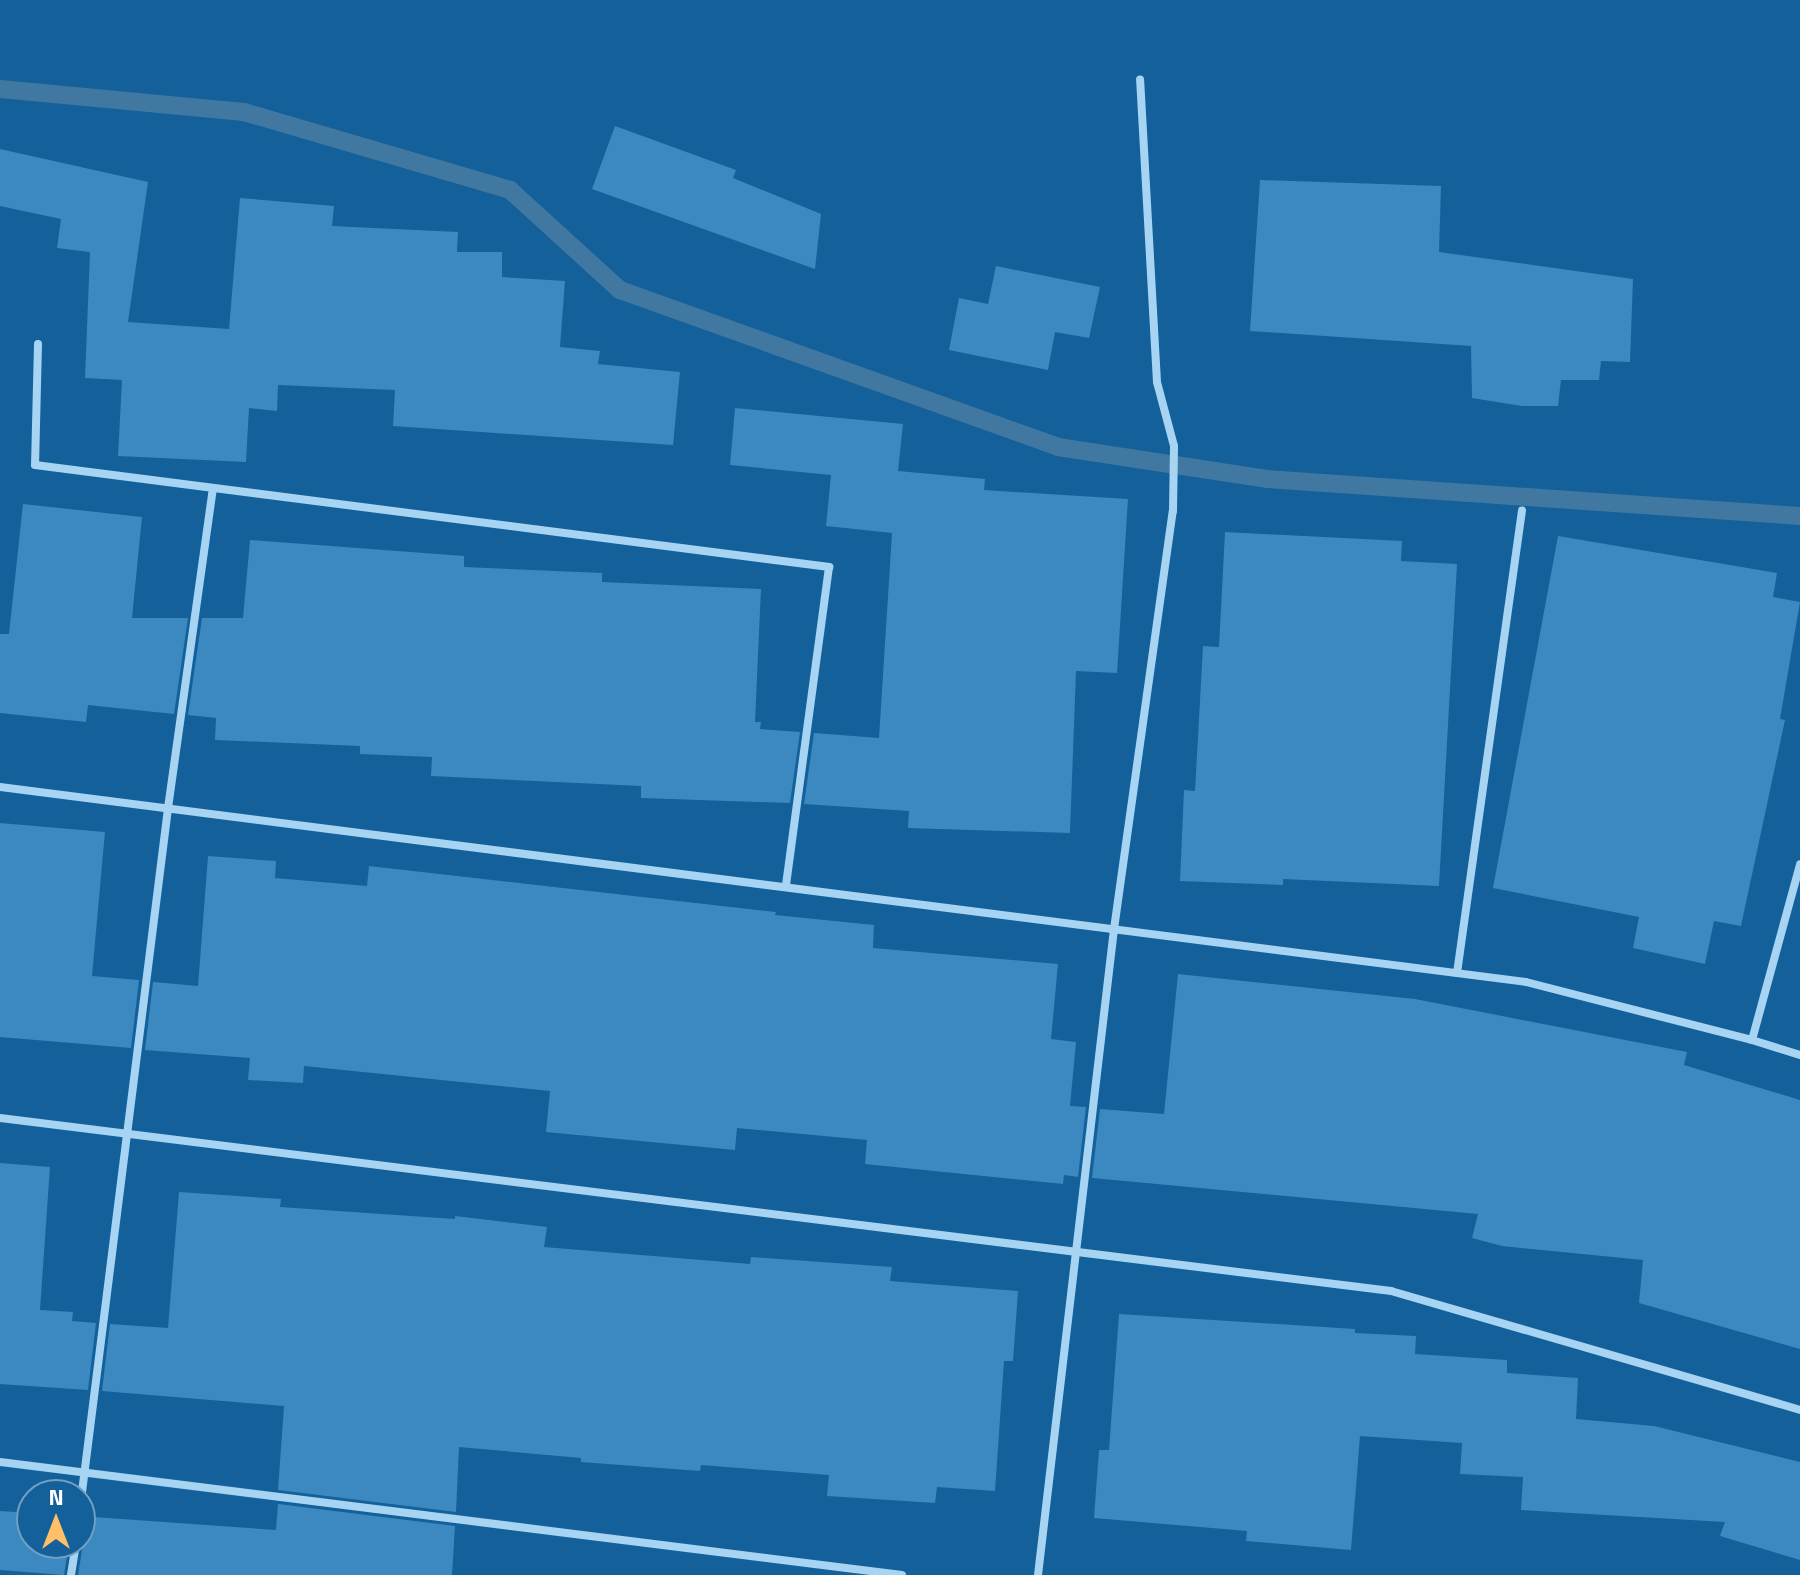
<!DOCTYPE html>
<html>
<head>
<meta charset="utf-8">
<style>
	body { margin:0 }
	#map { position:relative; width:1800px; height:1575px; overflow:hidden; background:#13609a; font-family:"Titillium Web",sans-serif }
	div>[style] { position:absolute }
	.stream>* { height:18px; margin:-9px; padding:0 9px; transform-origin:9px; border-radius:9px; background:#4178a1 }
	.building>* { inset:0; background:#3c89c1 }
	.minor>* { height:8px; margin:-4px; padding:0 4px; transform-origin:4px; border-radius:4px; background:#a7d4f3 }
	span { translate:-50% -50%; white-space:nowrap; text-align:center; line-height:1.15; -webkit-text-stroke:7px #13609a; paint-order:stroke }
	.north { position:absolute; left:16px; top:1479px; width:80px; height:80px; box-sizing:border-box; background:#13609a; border:2px solid #71a0c2; border-radius:50%; rotate:0deg; font-size:22px; font-weight:700; line-height:32px; text-align:center; color:#fff }
	.north::after { content:''; display:block; margin:auto; width:28px; height:36px; background:#ffc069; clip-path:polygon(50% 0,100% 100%,50% 72%,0 100%) }
</style>
</head>
<body>
<div id="map">
	<div class="stream">
		<i style="left:0;top:89px;width:245px;rotate:5.4deg"></i>
		<i style="left:244px;top:112px;width:277px;rotate:16.3deg"></i>
		<i style="left:510px;top:190px;width:149px;rotate:42.3deg"></i>
		<i style="left:620px;top:290px;width:465px;rotate:19.7deg"></i>
		<i style="left:1058px;top:447px;width:211px;rotate:8.7deg"></i>
		<i style="left:1267px;top:479px;width:534px;rotate:3.97deg"></i>
	</div>
	<div class="building">
		<i style="clip-path:polygon(615px 126px,736px 170px,733px 178px,821px 214px,815px 269px,592px 189px)"></i>
		<i style="clip-path:polygon(0 149px,148px 182px,128px 322px,229px 329px,240px 198px,334px 206px,332px 226px,458px 232px,457px 252px,502px 252px,502px 277px,565px 281px,560px 347px,600px 351px,598px 364px,680px 372px,673px 445px,393px 426px,395px 390px,278px 385px,277px 411px,249px 408px,246px 462px,118px 456px,122px 380px,85px 378px,90px 252px,57px 248px,61px 219px,0 206px)"></i>
		<i style="clip-path:polygon(1260px 180px,1441px 186px,1439px 252px,1633px 279px,1630px 362px,1601px 361px,1599px 380px,1561px 380px,1558px 406px,1522px 406px,1472px 398px,1471px 346px,1250px 331px)"></i>
		<i style="clip-path:polygon(996px 266px,1100px 287px,1089px 338px,1055px 332px,1048px 370px,949px 350px,959px 298px,988px 304px)"></i>
		<i style="clip-path:polygon(735px 408px,903px 424px,898px 471px,985px 479px,984px 490px,1128px 499px,1117px 673px,1076px 671px,1070px 833px,908px 828px,909px 811px,804px 804px,814px 733px,879px 738px,892px 533px,826px 526px,831px 475px,730px 465px)"></i>
		<i style="clip-path:polygon(23px 504px,142px 517px,132px 618px,188px 618px,174px 714px,88px 705px,86px 722px,0 713px,0 634px,9px 634px)"></i>
		<i style="clip-path:polygon(1225px 532px,1402px 541px,1401px 561px,1457px 564px,1439px 886px,1283px 879px,1283px 885px,1180px 881px,1184px 790px,1195px 791px,1203px 646px,1219px 647px)"></i>
		<i style="clip-path:polygon(1558px 536px,1777px 573px,1773px 597px,1800px 602px,1780px 719px,1785px 720px,1741px 926px,1714px 921px,1705px 964px,1633px 948px,1639px 917px,1493px 888px)"></i>
		<i style="clip-path:polygon(250px 540px,464px 556px,464px 567px,602px 573px,602px 582px,761px 589px,755px 722px,761px 722px,760px 729px,800px 732px,790px 803px,641px 798px,641px 786px,431px 776px,432px 757px,360px 754px,360px 746px,215px 740px,216px 718px,188px 715px,202px 618px,243px 618px)"></i>
		<i style="clip-path:polygon(0 823px,105px 832px,92px 976px,139px 980px,131px 1048px,0 1037px)"></i>
		<i style="clip-path:polygon(208px 856px,276px 861px,275px 878px,367px 886px,369px 866px,776px 912px,775px 915px,874px 925px,873px 948px,1058px 964px,1051px 1039px,1076px 1042px,1070px 1106px,1086px 1107px,1078px 1177px,1064px 1175px,1063px 1184px,865px 1164px,867px 1140px,737px 1128px,735px 1150px,546px 1132px,550px 1091px,304px 1066px,303px 1083px,248px 1080px,250px 1058px,145px 1050px,153px 982px,198px 986px)"></i>
		<i style="clip-path:polygon(1178px 974px,1415px 999px,1687px 1052px,1684px 1065px,1800px 1100px,1800px 1349px,1639px 1303px,1643px 1260px,1502px 1246px,1472px 1238px,1478px 1214px,1092px 1178px,1100px 1109px,1164px 1114px)"></i>
		<i style="clip-path:polygon(0 1163px,50px 1167px,40px 1310px,73px 1312px,72px 1321px,96px 1323px,88px 1390px,0 1384px)"></i>
		<i style="clip-path:polygon(179px 1192px,281px 1199px,280px 1207px,455px 1219px,455px 1216px,547px 1227px,544px 1247px,750px 1264px,751px 1257px,892px 1267px,890px 1281px,1018px 1291px,1013px 1361px,1004px 1361px,995px 1491px,937px 1487px,935px 1503px,827px 1496px,829px 1475px,701px 1465px,700px 1471px,581px 1462px,581px 1458px,459px 1447px,456px 1512px,278px 1490px,284px 1406px,102px 1391px,110px 1324px,168px 1328px)"></i>
		<i style="clip-path:polygon(1119px 1314px,1355px 1329px,1355px 1333px,1416px 1336px,1415px 1354px,1507px 1360px,1507px 1373px,1578px 1378px,1576px 1419px,1654px 1426px,1800px 1462px,1800px 1560px,1720px 1536px,1725px 1522px,1521px 1510px,1523px 1477px,1460px 1474px,1462px 1443px,1360px 1436px,1351px 1550px,1246px 1541px,1247px 1531px,1094px 1518px,1099px 1450px,1109px 1450px)"></i>
		<i style="clip-path:polygon(278px 1504px,455px 1526px,452px 1575px,78px 1575px,83px 1544px,80px 1516px,276px 1530px)"></i>
		<i style="clip-path:polygon(0 1511px,32px 1513px,32px 1543px,69px 1543px,64px 1575px,0 1570px)"></i>
	</div>
	<div class="minor">
		<i style="left:38px;top:344px;width:121px;rotate:91.4deg"></i>
		<i style="left:35px;top:465px;width:801px;rotate:7.32deg"></i>
		<i style="left:829px;top:567px;width:322px;rotate:97.7deg"></i>
		<i style="left:0;top:787px;width:1538px;rotate:7.28deg"></i>
		<i style="left:1526px;top:982px;width:233px;rotate:14.4deg"></i>
		<i style="left:1752px;top:1040px;width:50px;rotate:17.4deg"></i>
		<i style="left:1457px;top:973px;width:467px;rotate:-82deg"></i>
		<i style="left:1752px;top:1040px;width:182px;rotate:-74.7deg"></i>
		<i style="left:0;top:1118px;width:1402px;rotate:7.09deg"></i>
		<i style="left:1391px;top:1291px;width:426px;rotate:16.2deg"></i>
		<i style="left:0;top:1462px;width:909px;rotate:7.14deg"></i>
		<i style="left:80px;top:1508px;width:706px;rotate:-82.83deg"></i>
		<i style="left:168px;top:808px;width:323px;rotate:-82deg"></i>
		<i style="left:71px;top:1575px;width:32px;rotate:-81deg"></i>
		<i style="left:1038px;top:1575px;width:650px;rotate:-83.29deg"></i>
		<i style="left:1114px;top:929px;width:422px;rotate:-82deg"></i>
		<i style="left:1173px;top:511px;width:65px;rotate:-89.1deg"></i>
		<i style="left:1174px;top:446px;width:66px;rotate:-104.9deg"></i>
		<i style="left:1157px;top:382px;width:303px;rotate:-93.2deg"></i>
	</div>
	<div class="north">N</div>
</div>
</body>
</html>
